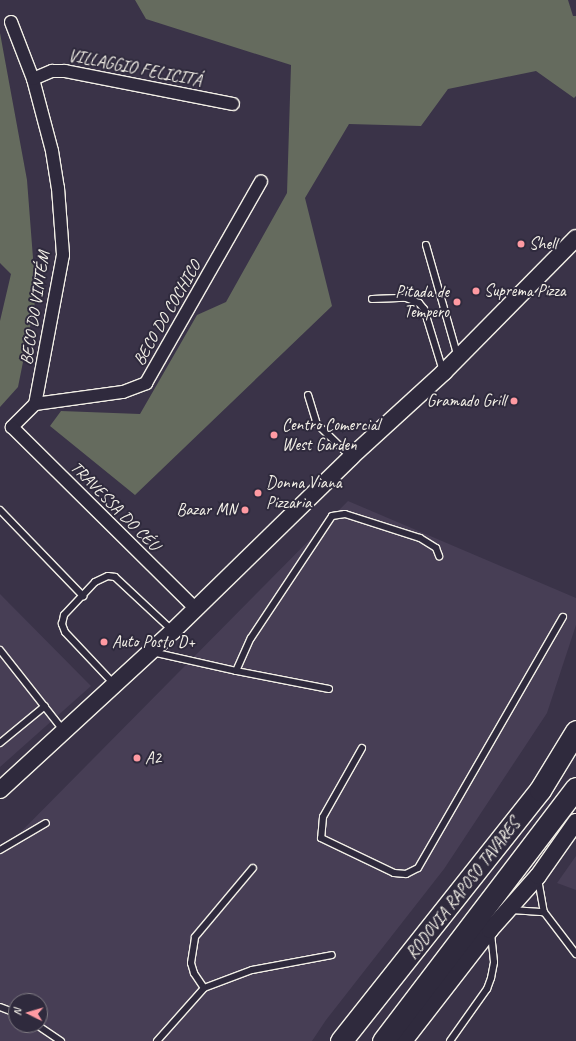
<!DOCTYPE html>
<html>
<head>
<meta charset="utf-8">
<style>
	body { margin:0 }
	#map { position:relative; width:576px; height:1041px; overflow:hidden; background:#3a3348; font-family:Caveat,sans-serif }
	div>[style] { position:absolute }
	.built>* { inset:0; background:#473e55 }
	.green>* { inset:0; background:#656b5e }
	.roads { filter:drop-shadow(1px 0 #f4f1e8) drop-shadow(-1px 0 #f4f1e8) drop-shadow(0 1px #f4f1e8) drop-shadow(0 -1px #f4f1e8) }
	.lane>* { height:6px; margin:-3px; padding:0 3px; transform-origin:3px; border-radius:3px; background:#2f2a3d }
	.street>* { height:12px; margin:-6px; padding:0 6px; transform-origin:6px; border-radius:6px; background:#2f2a3d }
	.secondary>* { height:16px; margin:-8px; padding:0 8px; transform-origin:8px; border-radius:8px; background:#2f2a3d }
	.highway>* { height:21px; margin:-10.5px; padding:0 10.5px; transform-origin:10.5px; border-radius:10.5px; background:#2f2a3d }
	.dots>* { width:11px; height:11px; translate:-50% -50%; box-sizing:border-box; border:2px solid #2f2a3d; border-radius:50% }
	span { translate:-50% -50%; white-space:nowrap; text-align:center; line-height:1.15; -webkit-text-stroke:4px #2f2a3d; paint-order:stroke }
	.street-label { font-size:17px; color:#f4f1e8 }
	.poi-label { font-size:17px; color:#f4f1e8 }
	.left { translate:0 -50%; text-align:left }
	.right { translate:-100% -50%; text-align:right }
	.north { position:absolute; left:8px; top:993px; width:40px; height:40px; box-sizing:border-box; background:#2f2a3d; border:1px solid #7e7a81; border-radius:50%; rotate:275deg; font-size:11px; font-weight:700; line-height:16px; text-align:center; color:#f4f1e8 }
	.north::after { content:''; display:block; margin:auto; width:14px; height:18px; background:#ff9aa2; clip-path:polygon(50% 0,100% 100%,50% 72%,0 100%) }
</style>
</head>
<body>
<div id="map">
	<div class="built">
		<i style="clip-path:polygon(evenodd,348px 501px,576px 598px,576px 625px,547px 713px,444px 869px,326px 1020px,312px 1041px,0 1041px,0 853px,348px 501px,16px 1001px,40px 1001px,40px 1025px,16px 1025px,16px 1001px)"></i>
		<i style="clip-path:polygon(0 594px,91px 686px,0 767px)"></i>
		<i style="clip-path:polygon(576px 856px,576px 890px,557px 883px)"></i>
	</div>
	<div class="green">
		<i style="clip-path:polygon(135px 0,568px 0,573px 16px,576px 16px,576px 96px,574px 98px,536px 71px,448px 89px,421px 126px,349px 124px,305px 198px,332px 306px,135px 495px,50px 426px,61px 411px,140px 414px,197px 315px,226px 302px,287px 193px,291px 65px,146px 19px)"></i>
		<i style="clip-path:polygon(0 33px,27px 180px,36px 297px,18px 387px,0 407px,0 321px,11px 274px,0 263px)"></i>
	</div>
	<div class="roads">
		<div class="lane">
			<i style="left:426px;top:245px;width:116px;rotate:74.1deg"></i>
			<i style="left:372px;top:299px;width:34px;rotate:-2deg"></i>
			<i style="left:406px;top:298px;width:14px;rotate:21deg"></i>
			<i style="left:419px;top:303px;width:8px;rotate:50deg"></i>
			<i style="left:424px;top:309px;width:65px;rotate:73deg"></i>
			<i style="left:308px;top:395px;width:30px;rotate:73deg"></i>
			<i style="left:317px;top:424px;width:46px;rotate:44.1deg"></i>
			<i style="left:0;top:510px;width:120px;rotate:46deg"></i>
			<i style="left:0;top:650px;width:102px;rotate:51.8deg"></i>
			<i style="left:152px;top:652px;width:86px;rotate:12.7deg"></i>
			<i style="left:114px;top:684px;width:71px;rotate:-133.3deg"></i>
			<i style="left:65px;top:632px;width:9px;rotate:-111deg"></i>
			<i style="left:62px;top:624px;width:9px;rotate:-77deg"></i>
			<i style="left:64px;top:615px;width:45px;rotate:-46.8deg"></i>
			<i style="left:95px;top:582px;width:14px;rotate:-25deg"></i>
			<i style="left:108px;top:576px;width:7px;rotate:8deg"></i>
			<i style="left:115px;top:577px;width:79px;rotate:43deg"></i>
			<i style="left:329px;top:689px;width:95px;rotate:-169deg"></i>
			<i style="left:236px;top:671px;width:36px;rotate:-66deg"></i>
			<i style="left:251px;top:638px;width:146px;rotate:-56.4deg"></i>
			<i style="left:332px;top:516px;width:13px;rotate:-9deg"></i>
			<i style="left:345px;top:514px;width:79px;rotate:17.7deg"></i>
			<i style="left:420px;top:538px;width:19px;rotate:32deg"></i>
			<i style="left:436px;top:548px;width:9px;rotate:69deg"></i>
			<i style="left:0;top:743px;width:58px;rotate:-39.4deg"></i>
			<i style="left:362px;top:748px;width:79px;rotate:119.5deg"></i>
			<i style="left:323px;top:817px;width:21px;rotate:95deg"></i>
			<i style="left:321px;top:838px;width:81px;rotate:25.6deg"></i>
			<i style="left:394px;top:873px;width:12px;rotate:5deg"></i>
			<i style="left:406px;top:874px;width:13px;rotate:-27deg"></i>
			<i style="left:418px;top:868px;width:290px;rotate:-60deg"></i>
			<i style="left:0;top:850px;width:53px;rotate:-30.4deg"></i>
			<i style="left:538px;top:879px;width:34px;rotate:80deg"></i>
			<i style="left:544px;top:912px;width:53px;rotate:52.7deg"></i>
			<i style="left:512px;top:910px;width:32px;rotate:4deg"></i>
			<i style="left:204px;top:988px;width:51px;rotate:-20.6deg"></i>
			<i style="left:252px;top:970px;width:81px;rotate:-10.6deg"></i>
			<i style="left:0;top:1007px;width:17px;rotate:21deg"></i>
			<i style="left:37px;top:1025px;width:29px;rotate:34deg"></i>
			<i style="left:157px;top:1041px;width:71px;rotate:-48.4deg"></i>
			<i style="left:204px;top:988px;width:18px;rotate:-124deg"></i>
			<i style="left:194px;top:973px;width:10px;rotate:-107deg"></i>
			<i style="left:191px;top:963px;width:26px;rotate:-81deg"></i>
			<i style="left:195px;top:937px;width:90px;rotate:-50deg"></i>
			<i style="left:450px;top:1041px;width:64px;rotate:-54.6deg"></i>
			<i style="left:487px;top:989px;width:12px;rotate:-70deg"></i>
			<i style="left:491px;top:978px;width:16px;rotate:-79deg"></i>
			<i style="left:494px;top:962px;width:28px;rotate:-96deg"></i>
		</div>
		<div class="street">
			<i style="left:11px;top:22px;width:61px;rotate:68.9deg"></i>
			<i style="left:33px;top:79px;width:74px;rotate:75.2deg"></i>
			<i style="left:52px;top:151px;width:37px;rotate:81deg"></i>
			<i style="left:58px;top:188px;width:67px;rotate:85.7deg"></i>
			<i style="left:63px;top:255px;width:152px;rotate:100.6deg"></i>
			<i style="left:35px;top:404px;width:33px;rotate:135deg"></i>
			<i style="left:12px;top:427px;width:257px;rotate:44.7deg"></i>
			<i style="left:33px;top:79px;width:21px;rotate:-23deg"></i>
			<i style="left:52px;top:71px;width:13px"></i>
			<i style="left:65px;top:71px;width:171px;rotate:11.1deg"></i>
			<i style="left:35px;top:404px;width:89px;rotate:-7.8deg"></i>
			<i style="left:123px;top:392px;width:25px;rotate:-21deg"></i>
			<i style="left:146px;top:383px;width:232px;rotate:-60.3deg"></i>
		</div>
		<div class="secondary">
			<i style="left:0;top:790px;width:235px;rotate:-42.6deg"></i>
			<i style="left:173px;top:631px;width:249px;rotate:-44.3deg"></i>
			<i style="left:351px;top:457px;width:126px;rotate:-42.4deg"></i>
			<i style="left:444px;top:372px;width:188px;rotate:-45.4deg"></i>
			<i style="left:404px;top:1041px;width:140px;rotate:-52.2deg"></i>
			<i style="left:490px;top:930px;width:72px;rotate:-48.4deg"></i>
			<i style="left:538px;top:876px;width:66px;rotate:-54.9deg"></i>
		</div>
		<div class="highway">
			<i style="left:341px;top:1041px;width:320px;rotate:-51.6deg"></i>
			<i style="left:540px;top:790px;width:69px;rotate:-58.6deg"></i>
			<i style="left:383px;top:1041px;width:318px;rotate:-52.7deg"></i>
		</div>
	</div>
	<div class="dots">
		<i style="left:521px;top:244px;background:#ff9aa2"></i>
		<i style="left:476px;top:291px;background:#ff9aa2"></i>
		<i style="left:457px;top:302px;background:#ff9aa2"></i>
		<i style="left:514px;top:401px;background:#ff9aa2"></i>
		<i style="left:274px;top:435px;background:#ff9aa2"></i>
		<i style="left:258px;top:493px;background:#ff9aa2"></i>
		<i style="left:245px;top:510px;background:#ff9aa2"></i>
		<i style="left:104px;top:642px;background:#ff9aa2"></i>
		<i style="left:137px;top:758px;background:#ff9aa2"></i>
	</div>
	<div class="street-label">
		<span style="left:135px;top:68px;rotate:11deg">VILLAGGIO FELICITÁ</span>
		<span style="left:35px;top:308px;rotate:-81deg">BECO DO VINTÉM</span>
		<span style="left:167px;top:313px;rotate:-60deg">BECO DO COCHICO</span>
		<span style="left:115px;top:506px;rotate:45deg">TRAVESSA DO CÉU</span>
		<span style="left:463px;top:889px;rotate:-52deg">RODOVIA RAPOSO TAVARES</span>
	</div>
	<div class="poi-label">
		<span class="left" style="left:529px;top:244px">Shell</span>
		<span class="left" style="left:484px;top:291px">Suprema Pizza</span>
		<span class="right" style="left:449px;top:302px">Pitada de<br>Tempero</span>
		<span class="right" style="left:506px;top:401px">Gramado Grill</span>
		<span class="left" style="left:282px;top:435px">Centro Comercial<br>West Garden</span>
		<span class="left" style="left:266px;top:493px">Donna Viana<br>Pizzaria</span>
		<span class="right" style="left:237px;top:510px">Bazar MN</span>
		<span class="left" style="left:112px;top:642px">Auto Posto D+</span>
		<span class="left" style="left:145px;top:758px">A2</span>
	</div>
	<div class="north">N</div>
</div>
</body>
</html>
